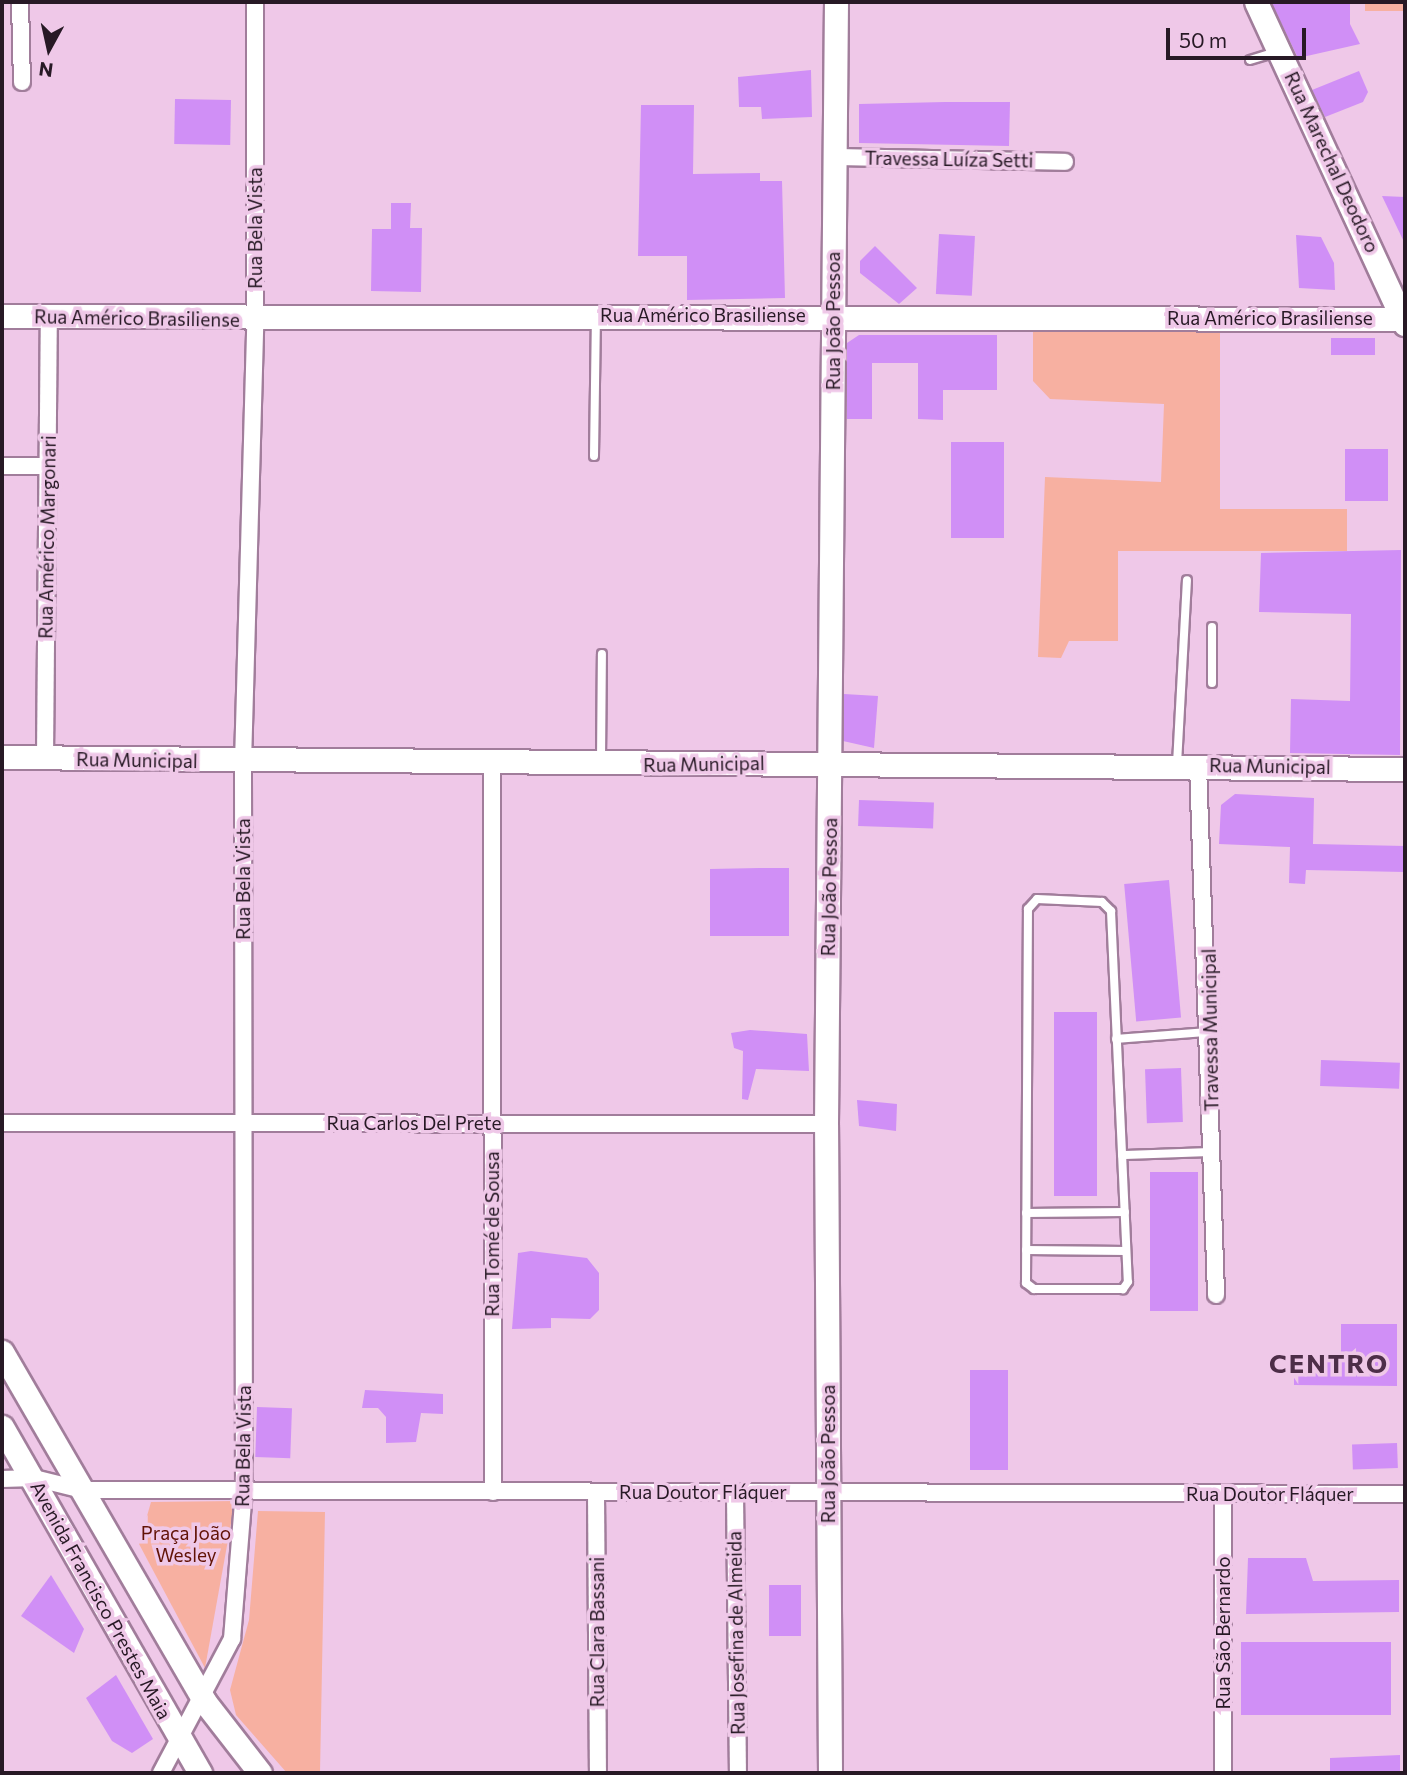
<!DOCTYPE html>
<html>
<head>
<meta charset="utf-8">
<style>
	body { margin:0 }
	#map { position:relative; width:1407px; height:1775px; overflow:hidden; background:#efc8e8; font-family:Commissioner,sans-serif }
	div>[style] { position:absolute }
	.green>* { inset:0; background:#f7b0a1; transform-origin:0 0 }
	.building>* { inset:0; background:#d08ff6; transform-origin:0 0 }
	.roads { filter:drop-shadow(2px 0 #a17d9b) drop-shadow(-2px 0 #a17d9b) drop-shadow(0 2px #a17d9b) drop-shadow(0 -2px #a17d9b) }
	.lane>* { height:8px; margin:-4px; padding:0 4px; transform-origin:4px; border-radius:4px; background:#fff }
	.street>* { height:16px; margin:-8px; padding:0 8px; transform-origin:8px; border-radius:8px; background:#fff }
	.secondary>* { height:23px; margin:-11.5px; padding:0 11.5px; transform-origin:11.5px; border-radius:11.5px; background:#fff }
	span { translate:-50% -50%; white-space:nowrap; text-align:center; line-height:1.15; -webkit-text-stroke:7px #efc8e8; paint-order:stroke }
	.street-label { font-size:19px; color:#271925 }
	.park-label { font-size:19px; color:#611205 }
	.district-label { font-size:26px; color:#4d2e48; font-weight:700; letter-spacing:2px }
	.frame { position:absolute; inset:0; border:4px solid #271925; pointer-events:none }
	.north { position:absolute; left:14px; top:14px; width:70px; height:70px; -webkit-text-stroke:5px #efc8e8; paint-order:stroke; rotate:188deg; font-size:19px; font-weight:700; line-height:28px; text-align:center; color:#271925 }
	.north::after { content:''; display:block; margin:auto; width:24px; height:32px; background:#271925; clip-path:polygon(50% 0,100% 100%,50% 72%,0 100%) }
	.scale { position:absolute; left:1166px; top:28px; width:140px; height:32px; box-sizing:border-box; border:4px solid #271925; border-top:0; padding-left:9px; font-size:21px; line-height:24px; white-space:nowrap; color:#271925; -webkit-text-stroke:5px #efc8e8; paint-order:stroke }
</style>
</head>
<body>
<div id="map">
	<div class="green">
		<i style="left:1365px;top:2px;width:40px;height:9px"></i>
		<i style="clip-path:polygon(1033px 330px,1220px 330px,1220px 509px,1347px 509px,1347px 551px,1118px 551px,1118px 641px,1069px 641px,1061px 658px,1038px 657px,1045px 477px,1161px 482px,1164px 404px,1050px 399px,1033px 381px)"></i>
		<i style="clip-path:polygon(235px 1501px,205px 1668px,139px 1544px,151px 1502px)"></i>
		<i style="clip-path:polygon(258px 1511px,325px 1512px,320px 1773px,287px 1773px,236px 1715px,230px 1690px,249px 1620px)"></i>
	</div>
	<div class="building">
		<i style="clip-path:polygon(1271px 2px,1350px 2px,1350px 24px,1360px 44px,1298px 58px)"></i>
		<i style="clip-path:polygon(811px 70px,812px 117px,762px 119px,761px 107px,739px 107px,738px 77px)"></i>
		<i style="clip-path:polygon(1359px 71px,1368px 92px,1363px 102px,1325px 117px,1312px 90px)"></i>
		<i style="left:175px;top:99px;width:56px;height:45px;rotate:1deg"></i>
		<i style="clip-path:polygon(945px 102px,1010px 102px,1009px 146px,859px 143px,859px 104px)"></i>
		<i style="clip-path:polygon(641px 105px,694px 105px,693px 174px,760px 173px,760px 181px,782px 181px,785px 298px,687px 300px,687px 256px,638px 256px)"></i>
		<i style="clip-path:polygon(1382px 196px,1405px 197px,1405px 244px)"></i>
		<i style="clip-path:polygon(391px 203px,411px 203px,410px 228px,422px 228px,421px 292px,371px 291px,372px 229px,391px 229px)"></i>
		<i style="left:939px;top:234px;width:36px;height:60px;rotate:3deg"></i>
		<i style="clip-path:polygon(1296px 235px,1321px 237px,1334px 263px,1335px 290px,1299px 288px)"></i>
		<i style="clip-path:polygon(875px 246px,917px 288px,899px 304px,860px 273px,860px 261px)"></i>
		<i style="clip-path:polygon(859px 335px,997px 335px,997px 390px,943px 390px,943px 420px,918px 419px,918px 363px,872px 363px,872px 419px,847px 419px,847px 343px)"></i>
		<i style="left:1375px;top:338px;width:17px;height:44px;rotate:90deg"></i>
		<i style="left:951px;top:442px;width:53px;height:96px"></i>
		<i style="left:1345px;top:449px;width:43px;height:52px"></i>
		<i style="clip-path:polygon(1401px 550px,1400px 755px,1290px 753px,1291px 699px,1350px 701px,1351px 614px,1259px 612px,1261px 553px)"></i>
		<i style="clip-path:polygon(844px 694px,878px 696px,874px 748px,843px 741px)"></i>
		<i style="clip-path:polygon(1235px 794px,1314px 798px,1313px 844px,1405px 846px,1405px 872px,1306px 870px,1305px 884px,1289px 883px,1290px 847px,1219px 844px,1221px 805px)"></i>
		<i style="left:859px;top:800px;width:75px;height:26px;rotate:2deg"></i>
		<i style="clip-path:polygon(759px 868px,789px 868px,789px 936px,710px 936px,710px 869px)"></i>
		<i style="left:1169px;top:880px;width:138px;height:45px;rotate:85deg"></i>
		<i style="left:1054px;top:1012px;width:43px;height:184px"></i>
		<i style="clip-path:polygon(750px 1030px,807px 1034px,809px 1071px,756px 1069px,748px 1100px,742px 1099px,743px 1051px,734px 1048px,731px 1033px)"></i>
		<i style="left:1321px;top:1060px;width:79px;height:26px;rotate:2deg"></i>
		<i style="left:1181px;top:1068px;width:54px;height:36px;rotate:88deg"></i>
		<i style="clip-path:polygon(857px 1100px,897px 1104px,896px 1131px,859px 1126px)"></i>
		<i style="left:1150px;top:1172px;width:48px;height:139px"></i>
		<i style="clip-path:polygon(531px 1251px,587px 1258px,599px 1273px,599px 1310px,590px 1319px,551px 1318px,551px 1328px,512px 1329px,518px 1253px)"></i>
		<i style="clip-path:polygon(1341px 1324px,1397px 1324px,1397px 1386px,1294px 1385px,1294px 1358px,1341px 1359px)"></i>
		<i style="left:970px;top:1370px;width:38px;height:100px"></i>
		<i style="clip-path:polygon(365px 1390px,443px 1394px,443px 1414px,421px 1413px,416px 1442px,386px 1443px,386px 1417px,378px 1408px,362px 1408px)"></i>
		<i style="left:257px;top:1407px;width:35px;height:50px;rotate:2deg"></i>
		<i style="left:1397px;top:1443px;width:25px;height:45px;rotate:88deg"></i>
		<i style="clip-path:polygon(1248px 1558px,1306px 1558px,1313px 1581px,1399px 1580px,1399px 1612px,1246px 1614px)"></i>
		<i style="clip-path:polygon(51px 1575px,84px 1629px,74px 1653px,21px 1616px)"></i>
		<i style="left:769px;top:1585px;width:32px;height:51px"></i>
		<i style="left:1241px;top:1642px;width:150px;height:73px"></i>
		<i style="clip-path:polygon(116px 1675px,153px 1739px,132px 1753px,112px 1741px,86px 1698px)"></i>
		<i style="clip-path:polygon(1400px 1755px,1400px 1773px,1330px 1773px,1330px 1758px)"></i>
	</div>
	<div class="roads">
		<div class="lane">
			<i style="left:1250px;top:60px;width:27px;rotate:-17deg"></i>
			<i style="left:594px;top:456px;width:138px;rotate:-89.2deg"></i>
			<i style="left:1212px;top:627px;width:56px;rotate:90deg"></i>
			<i style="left:601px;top:760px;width:106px;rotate:-89.5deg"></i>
			<i style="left:1177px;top:764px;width:184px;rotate:-86.9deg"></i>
			<i style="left:1037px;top:899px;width:65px;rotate:2.6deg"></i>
			<i style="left:1102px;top:902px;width:13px;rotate:45deg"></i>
			<i style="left:1111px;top:911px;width:371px;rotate:87.4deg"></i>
			<i style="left:1128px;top:1282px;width:9px;rotate:126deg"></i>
			<i style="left:1123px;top:1289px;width:89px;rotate:180deg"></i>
			<i style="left:1034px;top:1289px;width:10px;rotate:-143deg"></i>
			<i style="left:1026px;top:1283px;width:374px;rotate:-89.7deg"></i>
			<i style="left:1028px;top:909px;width:13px;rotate:-48deg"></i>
			<i style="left:1116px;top:1039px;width:92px;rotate:-4.4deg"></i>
			<i style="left:1122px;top:1155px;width:91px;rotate:-1.9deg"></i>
			<i style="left:1026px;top:1213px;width:99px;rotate:-0.6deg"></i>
			<i style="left:1026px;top:1250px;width:100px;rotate:0.6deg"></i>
		</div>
		<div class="street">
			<i style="left:20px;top:2px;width:80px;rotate:88.6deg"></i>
			<i style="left:834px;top:157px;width:231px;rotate:1.2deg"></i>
			<i style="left:2px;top:466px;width:46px"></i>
			<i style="left:45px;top:757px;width:440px;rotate:-89.5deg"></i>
			<i style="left:1198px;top:765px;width:530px;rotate:88.05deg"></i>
			<i style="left:492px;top:766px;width:726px;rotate:89.92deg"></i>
			<i style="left:2px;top:1123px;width:824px;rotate:0.07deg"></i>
			<i style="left:2px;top:1479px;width:32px;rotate:-2deg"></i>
			<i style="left:34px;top:1478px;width:49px;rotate:14deg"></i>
			<i style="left:82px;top:1490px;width:1323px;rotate:0.17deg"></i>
			<i style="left:596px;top:1492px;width:281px;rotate:89.6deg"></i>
			<i style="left:735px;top:1492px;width:281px;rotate:89.4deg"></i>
			<i style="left:161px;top:1773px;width:152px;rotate:-62.1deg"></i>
			<i style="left:232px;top:1639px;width:148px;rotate:-85.4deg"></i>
			<i style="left:244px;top:1491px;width:728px;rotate:-90.08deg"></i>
			<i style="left:243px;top:763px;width:443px;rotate:-88.4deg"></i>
			<i style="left:255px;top:320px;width:318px;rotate:-90deg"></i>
			<i style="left:1223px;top:1773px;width:279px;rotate:-90deg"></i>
		</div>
		<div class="secondary">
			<i style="left:1256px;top:2px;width:355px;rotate:65.2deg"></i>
			<i style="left:2px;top:316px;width:1403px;rotate:0.12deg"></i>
			<i style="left:2px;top:757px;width:1403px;rotate:0.49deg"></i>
			<i style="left:2px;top:1352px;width:403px;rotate:59.9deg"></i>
			<i style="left:204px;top:1701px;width:91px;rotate:52.1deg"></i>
			<i style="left:2px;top:1427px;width:399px;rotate:60.2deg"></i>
			<i style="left:830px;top:1773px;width:649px;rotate:-90.35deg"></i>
			<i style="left:826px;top:1124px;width:1122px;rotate:-89.49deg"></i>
		</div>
	</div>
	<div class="street-label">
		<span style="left:949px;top:159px;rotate:1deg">Travessa Luíza Setti</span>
		<span style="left:1332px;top:162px;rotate:65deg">Rua Marechal Deodoro</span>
		<span style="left:255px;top:228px;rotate:-90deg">Rua Bela Vista</span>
		<span style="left:703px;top:315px">Rua Américo Brasiliense</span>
		<span style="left:137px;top:318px;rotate:1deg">Rua Américo Brasiliense</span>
		<span style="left:1270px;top:318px">Rua Américo Brasiliense</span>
		<span style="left:833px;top:321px;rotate:-90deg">Rua João Pessoa</span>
		<span style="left:47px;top:537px;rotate:-89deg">Rua Américo Margonari</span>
		<span style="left:137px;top:760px;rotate:1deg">Rua Municipal</span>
		<span style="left:704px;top:764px;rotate:-1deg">Rua Municipal</span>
		<span style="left:1270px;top:766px;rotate:1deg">Rua Municipal</span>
		<span style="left:243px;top:879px;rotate:-90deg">Rua Bela Vista</span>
		<span style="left:829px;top:887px;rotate:-89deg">Rua João Pessoa</span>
		<span style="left:1210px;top:1030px;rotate:-91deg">Travessa Municipal</span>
		<span style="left:414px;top:1123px">Rua Carlos Del Prete</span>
		<span style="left:492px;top:1234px;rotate:-90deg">Rua Tomé de Sousa</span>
		<span style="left:243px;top:1446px;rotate:-89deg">Rua Bela Vista</span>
		<span style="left:828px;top:1454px;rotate:-90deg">Rua João Pessoa</span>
		<span style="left:703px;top:1492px">Rua Doutor Fláquer</span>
		<span style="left:1270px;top:1494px">Rua Doutor Fláquer</span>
		<span style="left:101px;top:1600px;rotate:61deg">Avenida Francisco Prestes Maia</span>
		<span style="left:597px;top:1632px;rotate:-90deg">Rua Clara Bassani</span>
		<span style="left:736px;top:1633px;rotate:-91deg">Rua Josefina de Almeida</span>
		<span style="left:1223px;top:1633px;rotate:-90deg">Rua São Bernardo</span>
	</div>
	<div class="park-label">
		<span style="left:186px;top:1544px">Praça João<br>Wesley</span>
	</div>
	<div class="district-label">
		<span style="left:1329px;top:1363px">CENTRO</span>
	</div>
	<div class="frame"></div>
	<div class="north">N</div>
	<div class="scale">50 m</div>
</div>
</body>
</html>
